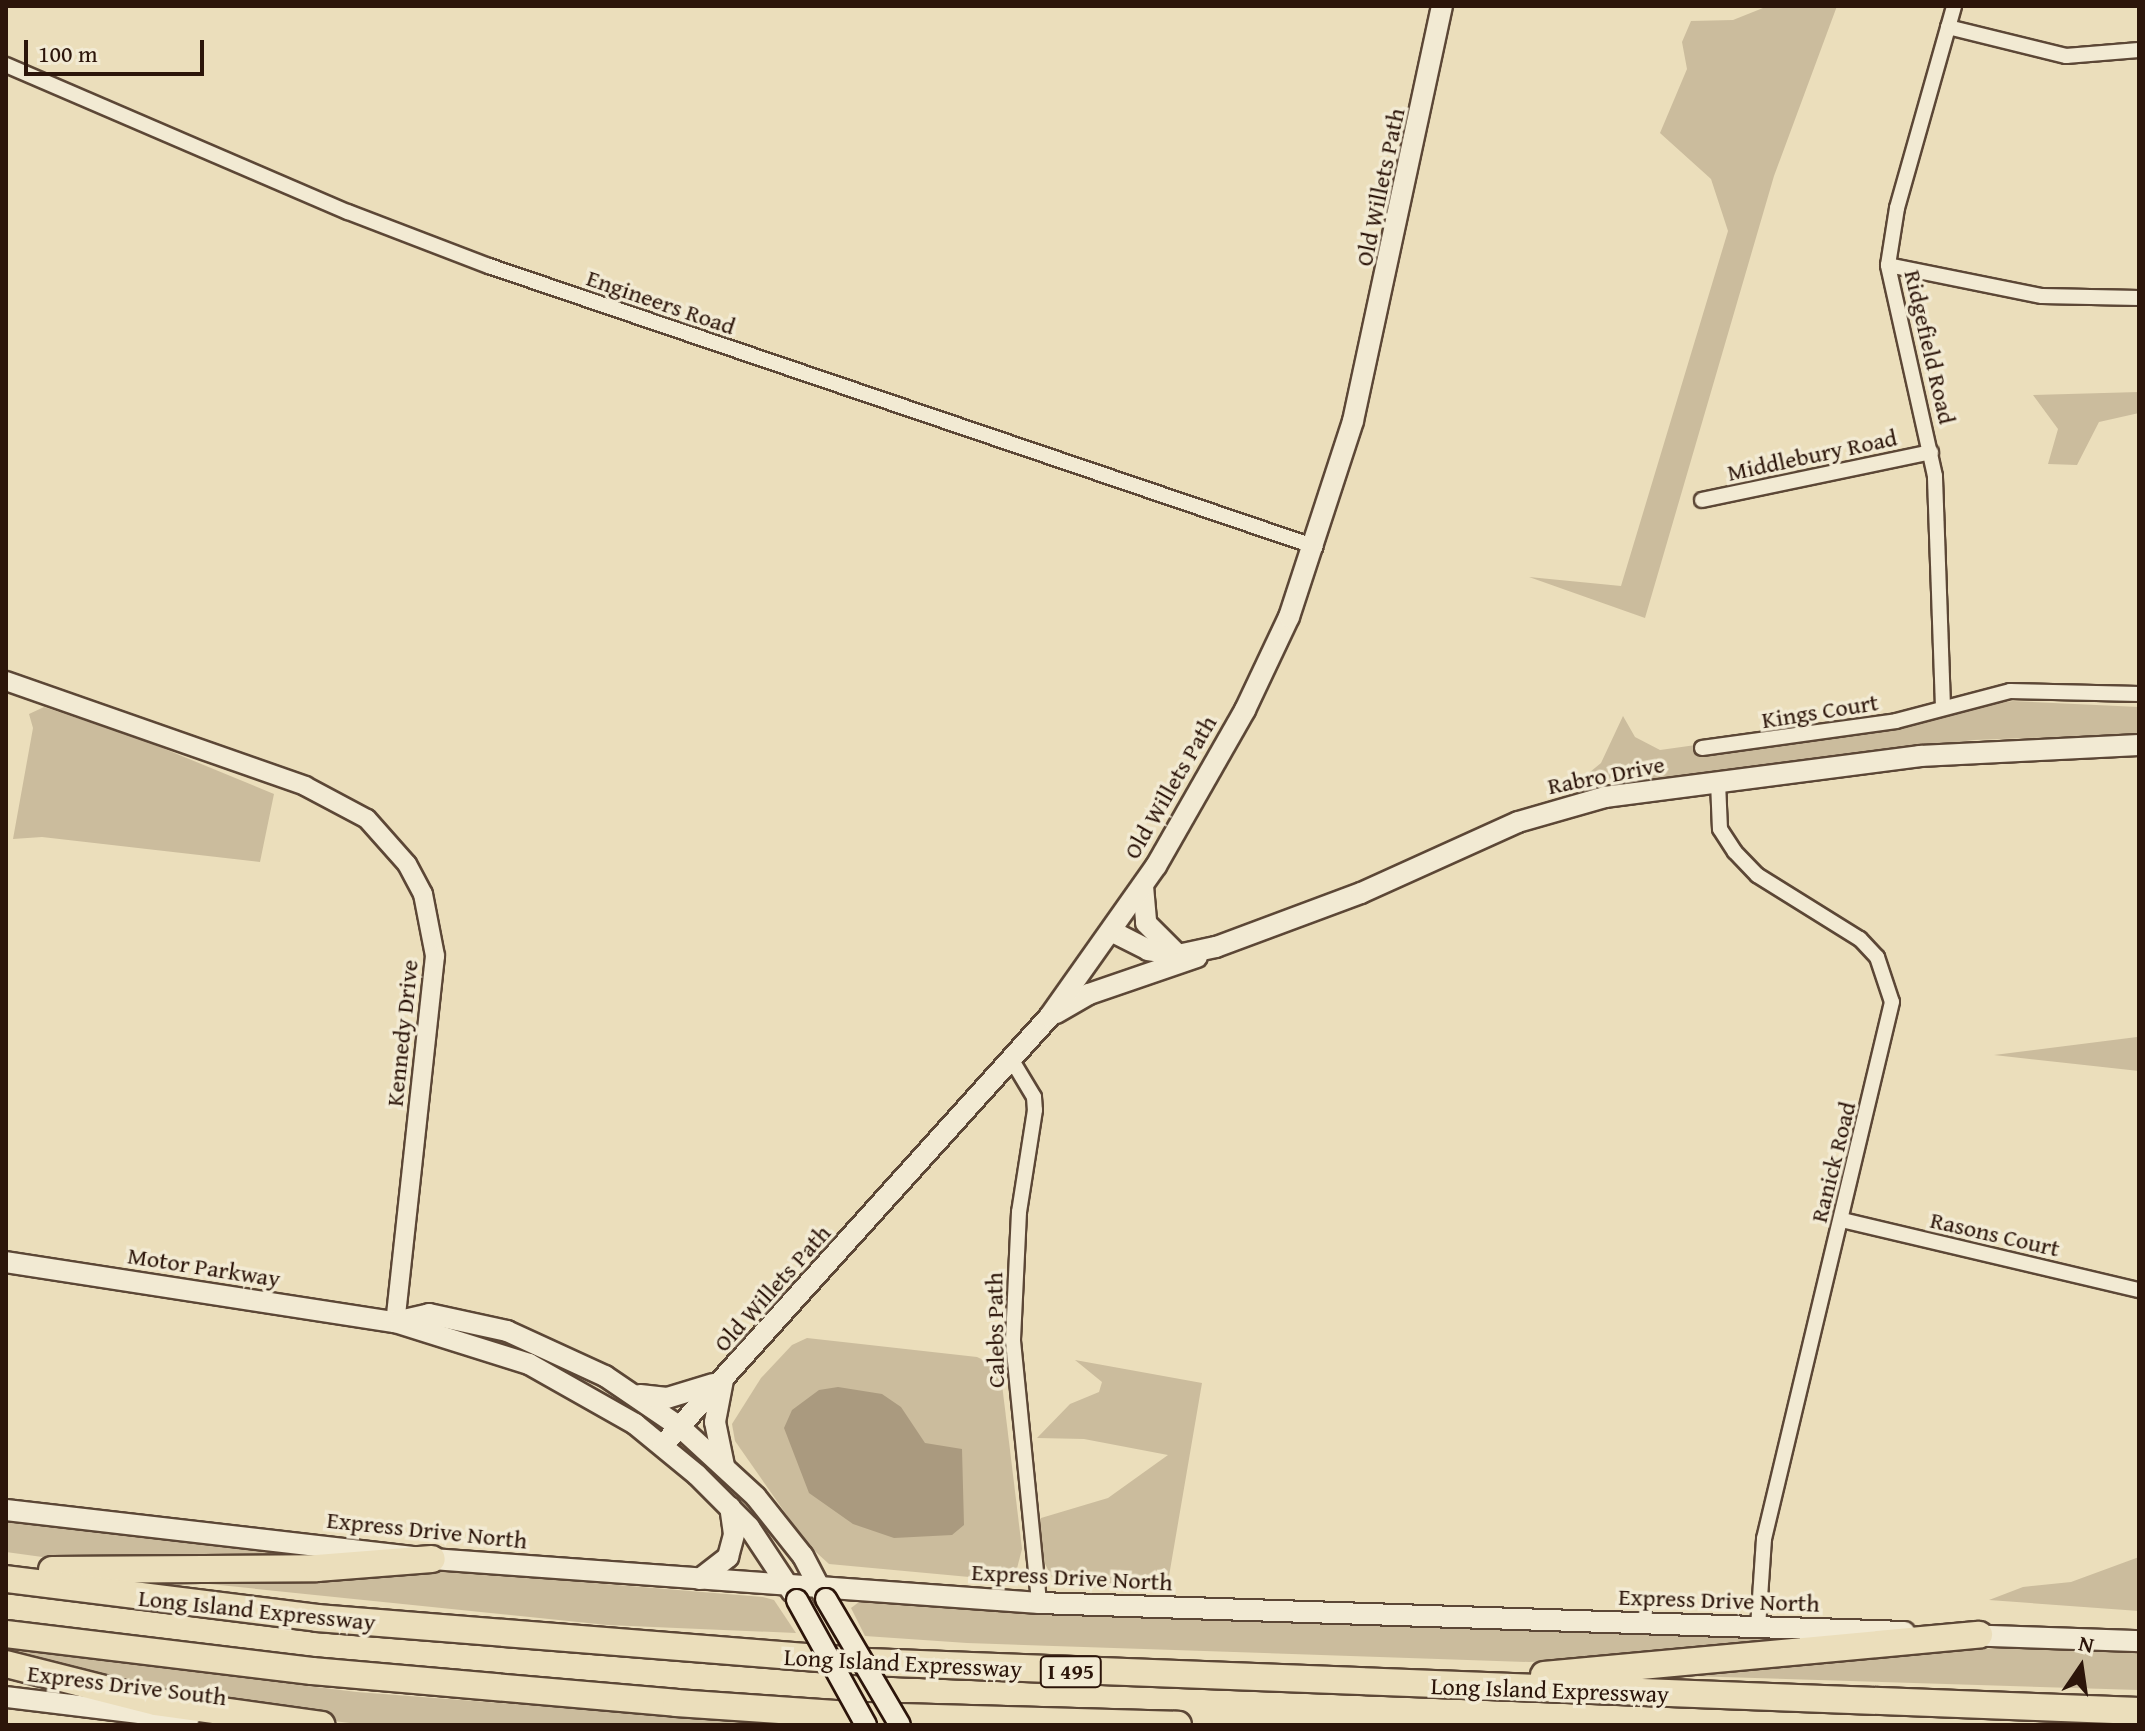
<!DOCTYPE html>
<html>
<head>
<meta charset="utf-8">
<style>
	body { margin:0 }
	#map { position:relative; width:2145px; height:1731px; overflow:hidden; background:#ebdebb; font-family:"Gentium Book Plus",serif }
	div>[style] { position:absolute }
	.green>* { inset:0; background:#cbbc9d }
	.water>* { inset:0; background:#aa9a7f }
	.roads { filter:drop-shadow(2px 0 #5c4736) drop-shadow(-2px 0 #5c4736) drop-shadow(0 2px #5c4736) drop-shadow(0 -2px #5c4736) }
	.minor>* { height:14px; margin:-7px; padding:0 7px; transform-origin:7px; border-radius:7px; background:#f2ead3 }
	.tertiary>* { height:18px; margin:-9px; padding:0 9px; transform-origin:9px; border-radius:9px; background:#f2ead3 }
	.secondary>* { height:20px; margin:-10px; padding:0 10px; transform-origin:10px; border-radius:10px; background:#f2ead3 }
	.motorway>* { height:26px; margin:-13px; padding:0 13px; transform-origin:13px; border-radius:13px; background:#ebdebb }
	.bridges { filter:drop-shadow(2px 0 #2c150a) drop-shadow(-2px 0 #2c150a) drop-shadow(0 2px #2c150a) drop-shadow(0 -2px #2c150a) }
	.secondary-bridge>* { height:20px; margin:-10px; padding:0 10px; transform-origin:10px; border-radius:10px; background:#f2ead3 }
	span { translate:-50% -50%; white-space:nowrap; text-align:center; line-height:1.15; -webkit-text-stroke:7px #f2ead3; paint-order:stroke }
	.shield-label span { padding:2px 6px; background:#f2ead3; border:2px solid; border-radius:6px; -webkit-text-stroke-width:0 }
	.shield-label { font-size:22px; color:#2c150a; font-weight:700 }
	.street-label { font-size:24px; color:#2c150a }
	.frame { position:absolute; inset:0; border:8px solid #2c150a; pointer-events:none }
	.north { position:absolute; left:2041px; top:1627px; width:80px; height:80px; -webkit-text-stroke:6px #f2ead3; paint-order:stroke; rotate:13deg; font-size:22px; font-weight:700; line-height:32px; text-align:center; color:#2c150a }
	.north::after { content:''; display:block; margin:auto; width:28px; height:36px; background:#2c150a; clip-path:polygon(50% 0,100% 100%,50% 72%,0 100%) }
	.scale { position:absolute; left:24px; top:40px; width:180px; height:36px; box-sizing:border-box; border:4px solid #2c150a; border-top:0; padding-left:10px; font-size:24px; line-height:28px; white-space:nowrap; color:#2c150a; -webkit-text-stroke:6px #f2ead3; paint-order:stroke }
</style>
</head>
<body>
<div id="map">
	<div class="green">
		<i style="clip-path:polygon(1768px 6px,1837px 6px,1774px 176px,1645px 618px,1529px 577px,1621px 586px,1728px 231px,1711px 179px,1660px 133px,1687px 69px,1682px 42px,1691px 21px,1733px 20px)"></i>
		<i style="clip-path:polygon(2139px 392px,2139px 413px,2099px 422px,2077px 465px,2048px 464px,2058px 429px,2033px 395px)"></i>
		<i style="clip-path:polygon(2013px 701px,2139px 707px,2139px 734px,1974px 740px,1647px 779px,1579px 781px,1601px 763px,1623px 716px,1635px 737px,1660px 750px)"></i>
		<i style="clip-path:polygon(44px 707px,143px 740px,274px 794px,260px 862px,42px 837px,13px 839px,33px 728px,29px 714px)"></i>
		<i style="clip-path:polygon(2139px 1021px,2139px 1071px,1994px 1055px,2137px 1037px)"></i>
		<i style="clip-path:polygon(807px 1338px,977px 1357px,1000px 1368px,1022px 1549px,1015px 1576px,991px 1579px,829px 1564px,807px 1544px,735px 1441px,732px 1424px,761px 1378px,792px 1345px)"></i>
		<i style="clip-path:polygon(1075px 1360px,1202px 1383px,1169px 1576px,1161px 1585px,1094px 1588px,1063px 1582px,1051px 1576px,1037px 1547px,1035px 1526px,1041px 1518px,1108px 1498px,1168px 1455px,1084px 1439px,1037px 1438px,1070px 1404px,1099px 1392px,1102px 1382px)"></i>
		<i style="clip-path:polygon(6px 1518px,196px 1544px,286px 1555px,285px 1560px,64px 1560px,6px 1552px)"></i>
		<i style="clip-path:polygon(2139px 1557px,2139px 1611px,1989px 1600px,2023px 1587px,2071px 1582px)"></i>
		<i style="clip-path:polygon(449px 1571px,763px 1597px,774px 1600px,796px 1633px,607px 1625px,141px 1577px)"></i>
		<i style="clip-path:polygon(859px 1602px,1683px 1632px,1834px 1640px,1694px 1655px,1529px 1662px,967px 1643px,865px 1636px,851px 1608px)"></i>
		<i style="clip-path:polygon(2010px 1647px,2139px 1649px,2139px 1690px,1655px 1675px)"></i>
		<i style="clip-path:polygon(6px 1649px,357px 1692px,789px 1725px,367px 1725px,266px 1713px,6px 1658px)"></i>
	</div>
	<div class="water">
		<i style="clip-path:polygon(838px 1387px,882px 1394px,901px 1407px,925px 1443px,962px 1449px,964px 1525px,952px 1535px,894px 1538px,853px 1524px,809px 1493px,784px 1428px,792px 1410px,819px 1390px)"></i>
	</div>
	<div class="roads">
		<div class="minor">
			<i style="left:1948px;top:27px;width:122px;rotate:13.8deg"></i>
			<i style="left:2066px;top:56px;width:73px;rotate:-4.7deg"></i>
			<i style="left:6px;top:65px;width:372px;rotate:23.3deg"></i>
			<i style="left:348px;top:212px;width:151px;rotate:21deg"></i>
			<i style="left:489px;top:266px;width:873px;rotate:18.77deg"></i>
			<i style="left:1888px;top:265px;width:157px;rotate:11.4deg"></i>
			<i style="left:2042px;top:296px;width:97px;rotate:1.2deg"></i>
			<i style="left:1702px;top:500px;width:234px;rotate:-11.8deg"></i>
			<i style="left:1943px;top:707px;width:231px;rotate:-92deg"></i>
			<i style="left:1935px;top:476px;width:216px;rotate:-102.6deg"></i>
			<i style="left:1888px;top:265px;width:58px;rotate:-81deg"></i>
			<i style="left:1897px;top:208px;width:210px;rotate:-74.2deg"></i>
			<i style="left:1702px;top:748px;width:196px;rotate:-7.9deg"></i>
			<i style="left:1896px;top:721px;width:118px;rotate:-14.7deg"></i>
			<i style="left:2010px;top:691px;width:129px;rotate:1.3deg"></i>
			<i style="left:1718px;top:782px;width:47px;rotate:87.6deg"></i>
			<i style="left:1720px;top:829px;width:27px;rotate:57deg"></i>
			<i style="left:1735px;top:852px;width:32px;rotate:46deg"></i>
			<i style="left:1757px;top:875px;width:121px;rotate:31.9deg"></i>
			<i style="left:1860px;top:939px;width:25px;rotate:47deg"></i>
			<i style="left:1877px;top:957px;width:47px;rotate:71.6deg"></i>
			<i style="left:1892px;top:1002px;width:552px;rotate:103.41deg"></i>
			<i style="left:1764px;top:1539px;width:87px;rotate:93.9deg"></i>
			<i style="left:1013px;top:1062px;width:41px;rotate:59deg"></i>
			<i style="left:1034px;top:1097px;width:13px;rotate:86deg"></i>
			<i style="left:1035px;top:1110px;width:103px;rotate:98.9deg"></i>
			<i style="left:1019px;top:1212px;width:129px;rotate:92.7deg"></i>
			<i style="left:1013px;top:1341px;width:263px;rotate:84.3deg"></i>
			<i style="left:1842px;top:1220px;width:305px;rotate:13.3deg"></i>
		</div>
		<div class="tertiary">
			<i style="left:6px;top:681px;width:317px;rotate:19.3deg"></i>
			<i style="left:305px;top:786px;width:70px;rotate:28deg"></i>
			<i style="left:367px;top:819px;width:60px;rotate:48.4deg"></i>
			<i style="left:407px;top:864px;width:34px;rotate:62deg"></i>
			<i style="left:423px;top:894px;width:63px;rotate:79deg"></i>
			<i style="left:435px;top:956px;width:368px;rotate:96.2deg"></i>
		</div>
		<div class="secondary">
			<i style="left:1143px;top:886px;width:37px;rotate:85deg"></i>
			<i style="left:1146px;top:923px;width:45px;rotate:45deg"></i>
			<i style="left:1113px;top:932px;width:39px;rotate:27deg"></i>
			<i style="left:1148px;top:950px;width:30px;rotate:9deg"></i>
			<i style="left:1178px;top:955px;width:39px;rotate:-12deg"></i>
			<i style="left:1216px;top:947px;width:155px;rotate:-20.4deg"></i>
			<i style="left:1361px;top:893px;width:172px;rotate:-24.3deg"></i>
			<i style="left:1518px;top:822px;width:91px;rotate:-16deg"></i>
			<i style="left:1605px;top:797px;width:318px;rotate:-7.4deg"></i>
			<i style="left:1920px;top:756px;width:219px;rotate:-2.9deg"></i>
			<i style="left:1056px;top:1013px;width:38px;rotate:-30deg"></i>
			<i style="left:1089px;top:994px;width:114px;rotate:-18.9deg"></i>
			<i style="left:6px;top:1262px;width:394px;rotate:8.8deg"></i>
			<i style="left:395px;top:1322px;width:140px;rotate:17.4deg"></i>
			<i style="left:529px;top:1364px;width:122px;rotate:29.5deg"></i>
			<i style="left:635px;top:1424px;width:80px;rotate:39.4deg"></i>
			<i style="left:697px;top:1475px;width:74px;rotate:45deg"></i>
			<i style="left:749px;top:1527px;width:78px;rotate:56.5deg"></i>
			<i style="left:395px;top:1322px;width:35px;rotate:-13deg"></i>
			<i style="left:429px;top:1314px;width:80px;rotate:12.3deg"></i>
			<i style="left:507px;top:1331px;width:108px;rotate:24.7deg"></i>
			<i style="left:605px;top:1376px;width:91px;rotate:34.2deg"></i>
			<i style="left:680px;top:1427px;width:103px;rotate:42.6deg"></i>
			<i style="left:756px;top:1497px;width:75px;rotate:51.5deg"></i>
			<i style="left:803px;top:1556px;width:47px;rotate:62.4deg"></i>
			<i style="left:723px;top:1380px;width:43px;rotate:100.8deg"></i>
			<i style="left:715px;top:1422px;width:45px;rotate:78.4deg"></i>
			<i style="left:640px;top:1395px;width:27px;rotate:6deg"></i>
			<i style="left:667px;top:1398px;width:48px;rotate:-16.9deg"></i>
			<i style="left:663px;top:1445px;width:576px;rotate:-47.95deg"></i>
			<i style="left:1049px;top:1017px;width:185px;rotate:-54.7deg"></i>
			<i style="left:1156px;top:866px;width:180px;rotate:-60.3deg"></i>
			<i style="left:1245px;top:710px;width:103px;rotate:-64.7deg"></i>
			<i style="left:1289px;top:617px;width:206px;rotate:-71.9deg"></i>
			<i style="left:1353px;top:421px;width:424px;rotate:-77.9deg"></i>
			<i style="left:6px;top:1510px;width:429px;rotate:6.6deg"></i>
			<i style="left:432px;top:1559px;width:609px;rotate:4.15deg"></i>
			<i style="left:1039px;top:1603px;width:866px;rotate:1.92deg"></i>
			<i style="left:700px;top:1579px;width:36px;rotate:-38deg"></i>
			<i style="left:728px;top:1557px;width:24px;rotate:-75deg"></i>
			<i style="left:734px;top:1534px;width:27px;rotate:-98deg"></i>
			<i style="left:1965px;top:1635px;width:174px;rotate:2deg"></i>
			<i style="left:6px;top:1697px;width:184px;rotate:6.9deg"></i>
		</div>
		<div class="motorway">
			<i style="left:52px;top:1570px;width:265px;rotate:-0.4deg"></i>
			<i style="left:317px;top:1568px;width:115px;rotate:-4.5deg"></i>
			<i style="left:6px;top:1579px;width:313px;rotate:7.1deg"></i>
			<i style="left:317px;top:1618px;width:553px;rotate:4.57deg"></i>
			<i style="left:868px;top:1662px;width:1272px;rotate:2.21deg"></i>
			<i style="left:6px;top:1634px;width:308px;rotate:6.9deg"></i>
			<i style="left:312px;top:1671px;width:365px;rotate:5deg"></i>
			<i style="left:676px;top:1703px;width:189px;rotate:3.9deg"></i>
			<i style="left:865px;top:1716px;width:313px;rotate:1.6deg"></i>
			<i style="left:6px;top:1664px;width:155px;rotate:14.2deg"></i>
			<i style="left:156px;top:1702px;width:167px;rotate:7.9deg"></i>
			<i style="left:1544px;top:1675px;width:437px;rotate:-5.3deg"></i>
		</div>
	</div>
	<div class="bridges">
		<div class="secondary-bridge">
			<i style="left:826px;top:1599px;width:146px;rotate:59.6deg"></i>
			<i style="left:797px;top:1600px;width:143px;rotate:61.1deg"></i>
		</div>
	</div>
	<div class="shield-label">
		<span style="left:1071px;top:1672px">I 495</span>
	</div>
	<div class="street-label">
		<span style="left:1380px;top:187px;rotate:-78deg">Old Willets Path</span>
		<span style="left:661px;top:302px;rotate:19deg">Engineers Road</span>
		<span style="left:1930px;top:347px;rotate:77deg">Ridgefield Road</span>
		<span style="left:1812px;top:455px;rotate:-12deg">Middlebury Road</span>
		<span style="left:1820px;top:711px;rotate:-9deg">Kings Court</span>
		<span style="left:1606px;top:775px;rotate:-11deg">Rabro Drive</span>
		<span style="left:1170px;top:787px;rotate:-60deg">Old Willets Path</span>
		<span style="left:402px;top:1033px;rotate:-84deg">Kennedy Drive</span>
		<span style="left:1833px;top:1162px;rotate:-76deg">Ranick Road</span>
		<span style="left:1995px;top:1234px;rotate:13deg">Rasons Court</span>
		<span style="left:204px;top:1267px;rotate:9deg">Motor Parkway</span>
		<span style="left:772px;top:1288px;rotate:-48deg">Old Willets Path</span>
		<span style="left:995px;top:1330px;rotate:-91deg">Calebs Path</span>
		<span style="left:427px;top:1530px;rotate:6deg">Express Drive North</span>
		<span style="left:1072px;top:1577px;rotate:3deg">Express Drive North</span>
		<span style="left:1719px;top:1600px;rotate:2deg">Express Drive North</span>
		<span style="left:257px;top:1610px;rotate:6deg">Long Island Expressway</span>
		<span style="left:903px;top:1663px;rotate:3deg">Long Island Expressway</span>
		<span style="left:127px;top:1685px;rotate:7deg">Express Drive South</span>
		<span style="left:1550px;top:1690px;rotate:2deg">Long Island Expressway</span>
	</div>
	<div class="frame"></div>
	<div class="north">N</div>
	<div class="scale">100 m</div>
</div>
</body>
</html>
